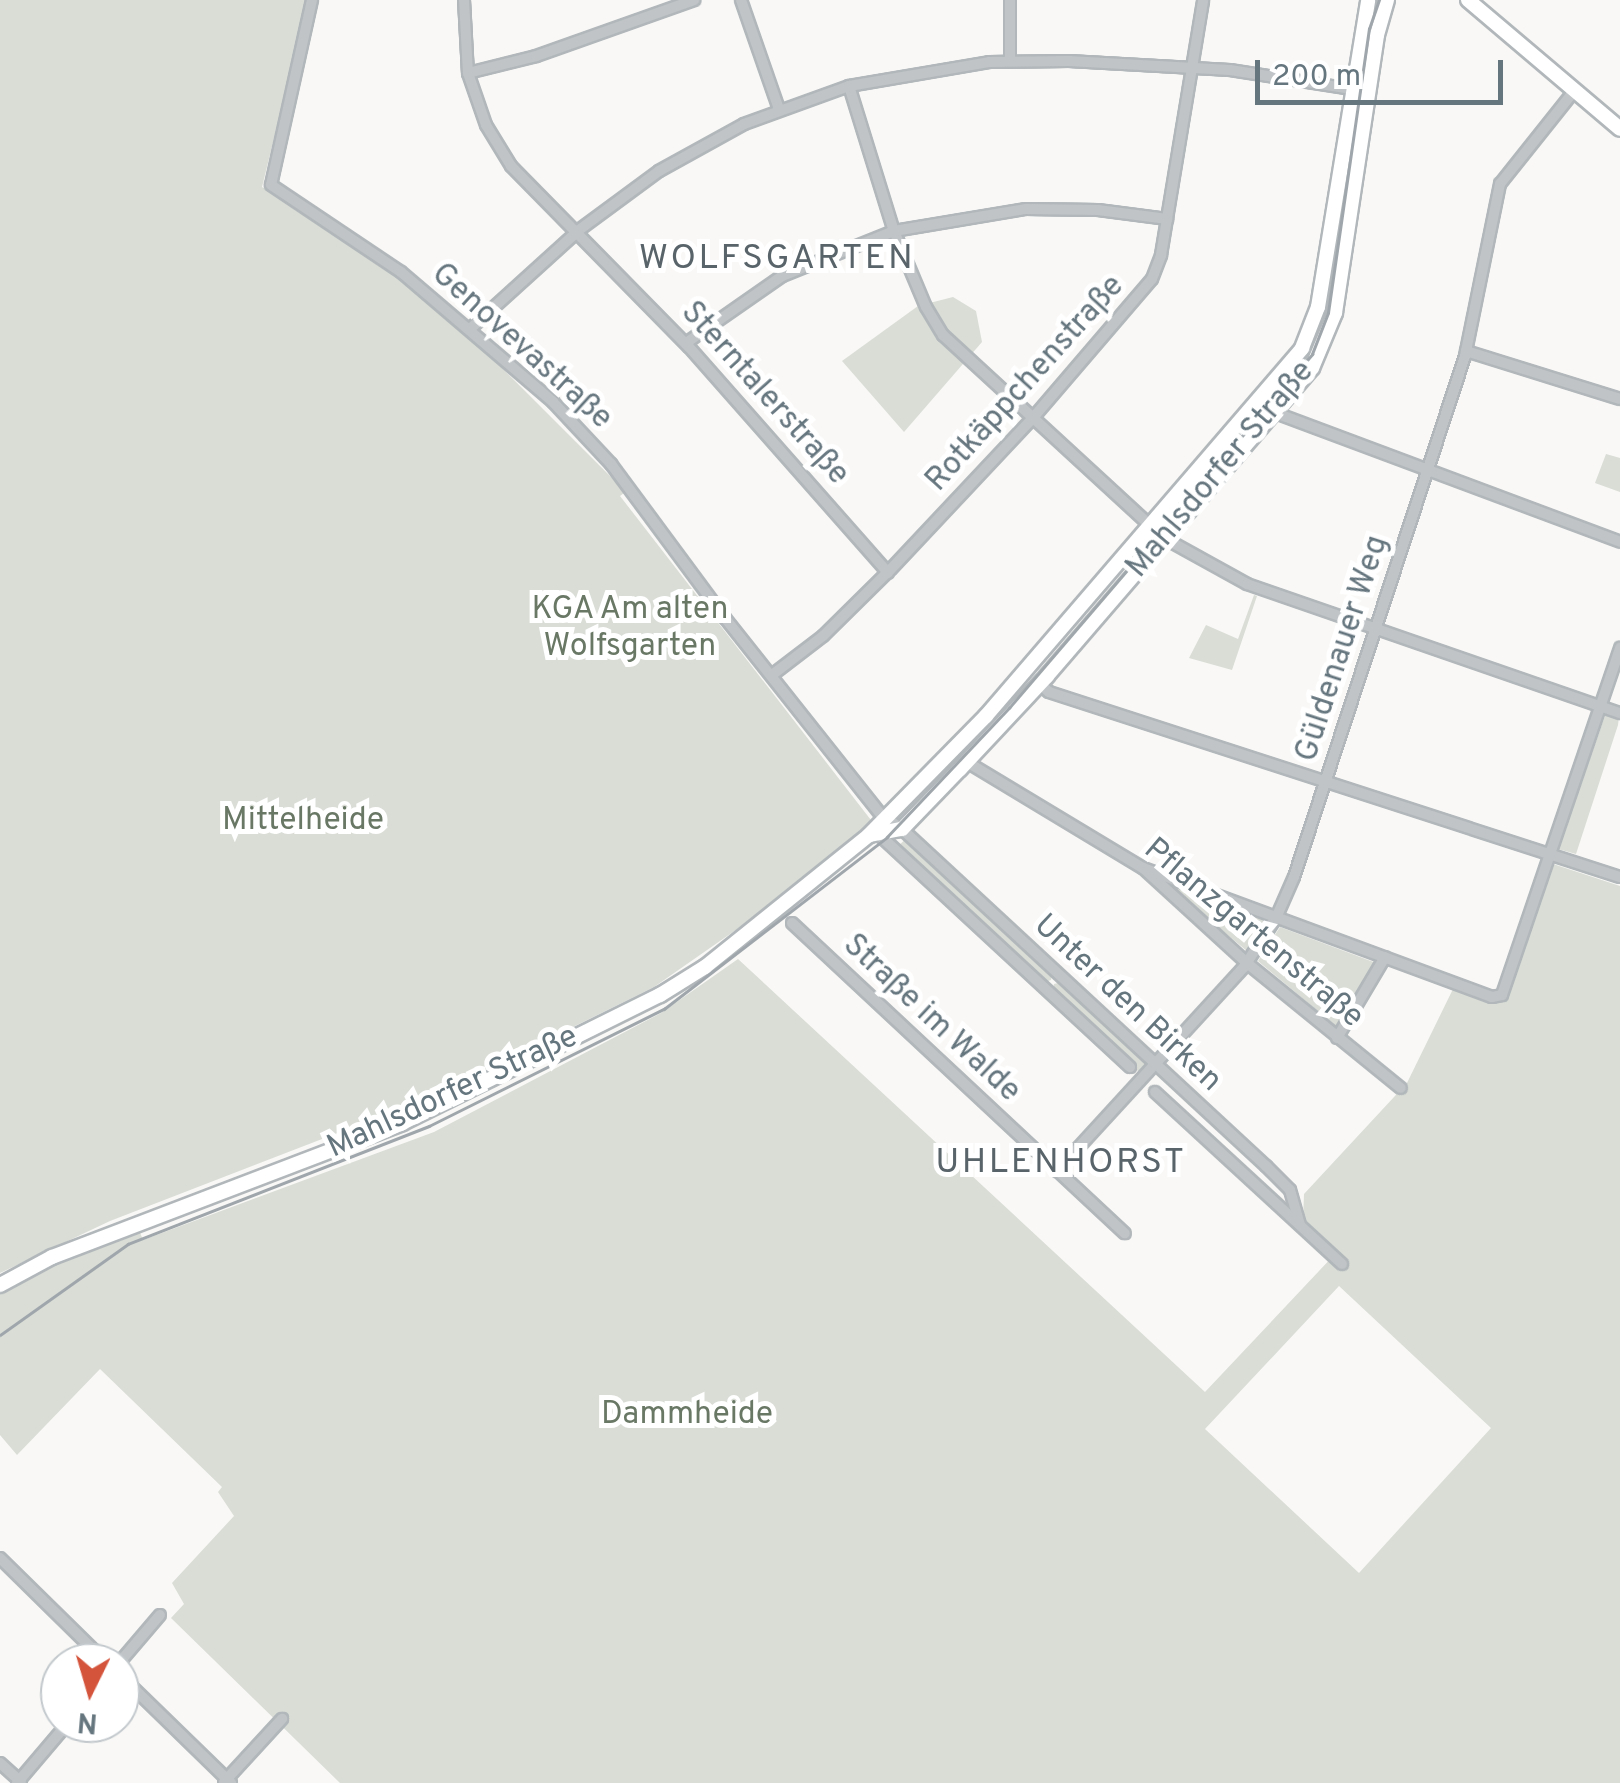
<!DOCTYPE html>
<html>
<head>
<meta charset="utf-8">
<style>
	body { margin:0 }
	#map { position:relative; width:1620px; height:1783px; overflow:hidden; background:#f9f8f6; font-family:Overpass,sans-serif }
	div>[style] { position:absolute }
	.green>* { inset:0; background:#d9ddd6 }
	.roads { filter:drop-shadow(2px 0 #b1b7ba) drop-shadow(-2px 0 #b1b7ba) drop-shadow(0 2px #b1b7ba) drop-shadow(0 -2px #b1b7ba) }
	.minor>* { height:10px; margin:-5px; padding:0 5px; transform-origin:5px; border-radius:5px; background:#c0c4c7 }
	.major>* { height:14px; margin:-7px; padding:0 7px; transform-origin:7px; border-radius:7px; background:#fff }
	.tram>* { height:2.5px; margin:-1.25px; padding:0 1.25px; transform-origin:1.25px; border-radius:1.25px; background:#a0a7ac }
	span { translate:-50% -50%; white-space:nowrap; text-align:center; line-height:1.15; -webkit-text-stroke:10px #fff; paint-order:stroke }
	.street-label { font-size:32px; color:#66767f }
	.park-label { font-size:32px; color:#697765 }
	.neighbourhood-label { font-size:35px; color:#58646a; letter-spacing:2.5px }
	.north { position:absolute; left:40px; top:1643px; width:100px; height:100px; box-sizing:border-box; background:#fff; border:2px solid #c2c8cc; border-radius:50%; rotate:185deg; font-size:28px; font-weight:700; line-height:40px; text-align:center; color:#66767f }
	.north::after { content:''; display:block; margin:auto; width:35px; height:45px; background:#d4533b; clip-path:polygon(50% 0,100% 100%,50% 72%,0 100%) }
	.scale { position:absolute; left:1255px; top:60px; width:248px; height:45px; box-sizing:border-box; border:5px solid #66767f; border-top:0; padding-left:12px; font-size:30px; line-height:35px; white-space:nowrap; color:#66767f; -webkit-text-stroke:8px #fff; paint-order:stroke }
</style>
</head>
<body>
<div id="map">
	<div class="green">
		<i style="clip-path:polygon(0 0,308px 0,262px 187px,385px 264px,466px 332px,617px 483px,624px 493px,620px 496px,874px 824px,763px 911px,654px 987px,431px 1097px,110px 1221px,0 1273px)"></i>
		<i style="clip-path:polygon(953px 297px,976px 311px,982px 342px,904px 432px,842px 361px,918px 306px)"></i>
		<i style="clip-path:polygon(1606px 454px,1620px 458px,1620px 492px,1595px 483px)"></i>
		<i style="clip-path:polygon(1254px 595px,1257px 596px,1232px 670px,1189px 658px,1206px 625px,1238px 639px)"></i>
		<i style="clip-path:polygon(1606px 713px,1619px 717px,1618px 725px,1576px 854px,1558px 849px)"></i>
		<i style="clip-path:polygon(907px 838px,1052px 974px,1051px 980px,1045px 982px,898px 846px)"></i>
		<i style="clip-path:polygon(evenodd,1553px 864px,1620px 886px,1620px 1783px,340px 1783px,171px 1618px,184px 1604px,172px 1583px,234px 1516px,218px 1492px,222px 1487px,100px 1369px,17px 1455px,0 1435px,0 1290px,40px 1266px,139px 1230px,143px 1240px,434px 1132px,661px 1013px,738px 959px,1205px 1392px,1335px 1254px,1303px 1223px,1304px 1194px,1407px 1083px,1453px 989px,1493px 1002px,1510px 992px,1553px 864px,1339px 1286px,1491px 1428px,1359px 1573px,1205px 1429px,1339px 1286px)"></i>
		<i style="clip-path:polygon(1174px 884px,1266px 921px,1247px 951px,1171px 888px)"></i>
		<i style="clip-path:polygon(1280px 927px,1376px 963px,1338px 1028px,1258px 961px)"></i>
		<i style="clip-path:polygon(1062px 982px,1148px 1062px,1140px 1073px,1053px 990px,1054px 984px)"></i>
	</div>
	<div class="roads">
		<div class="minor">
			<i style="left:312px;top:0;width:189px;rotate:102.5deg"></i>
			<i style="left:271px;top:185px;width:156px;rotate:33.8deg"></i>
			<i style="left:401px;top:272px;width:200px;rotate:40.5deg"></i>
			<i style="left:553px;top:402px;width:85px;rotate:46.9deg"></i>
			<i style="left:611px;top:464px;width:192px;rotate:53.5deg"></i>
			<i style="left:725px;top:618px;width:251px;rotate:51.6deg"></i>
			<i style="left:881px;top:815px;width:25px;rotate:34deg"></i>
			<i style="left:902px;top:829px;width:496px;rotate:42.8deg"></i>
			<i style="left:1266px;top:1166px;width:34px;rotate:45deg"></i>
			<i style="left:1290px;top:1190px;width:36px;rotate:74deg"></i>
			<i style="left:464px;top:0;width:73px;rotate:86.9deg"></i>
			<i style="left:468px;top:73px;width:55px;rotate:70.9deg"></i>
			<i style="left:486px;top:125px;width:48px;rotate:58.6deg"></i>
			<i style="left:511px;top:166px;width:254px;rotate:45.5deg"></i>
			<i style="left:689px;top:347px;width:301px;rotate:48.6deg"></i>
			<i style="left:741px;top:0;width:115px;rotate:70.8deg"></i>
			<i style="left:1010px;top:0;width:61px;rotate:90deg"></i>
			<i style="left:468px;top:73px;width:70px;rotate:-14deg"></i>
			<i style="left:536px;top:56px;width:168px;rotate:-19.5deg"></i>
			<i style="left:849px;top:86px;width:152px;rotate:72.8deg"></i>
			<i style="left:894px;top:231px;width:82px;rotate:67.2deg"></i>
			<i style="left:926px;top:307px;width:33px;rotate:59deg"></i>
			<i style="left:943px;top:335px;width:284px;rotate:42.6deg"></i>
			<i style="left:471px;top:328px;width:146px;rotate:-42.2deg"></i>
			<i style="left:579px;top:230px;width:99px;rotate:-36.4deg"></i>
			<i style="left:659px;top:171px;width:97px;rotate:-28.9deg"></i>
			<i style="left:744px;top:124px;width:112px;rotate:-19.9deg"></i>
			<i style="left:849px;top:86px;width:142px;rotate:-9.7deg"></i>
			<i style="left:989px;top:62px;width:80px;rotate:-0.7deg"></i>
			<i style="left:1069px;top:61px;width:161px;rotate:3.2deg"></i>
			<i style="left:1230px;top:70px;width:122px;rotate:8.9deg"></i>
			<i style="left:686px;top:343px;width:117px;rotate:-34.9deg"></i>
			<i style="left:782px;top:276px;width:121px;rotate:-21.9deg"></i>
			<i style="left:894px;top:231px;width:134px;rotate:-9.5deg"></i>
			<i style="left:1026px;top:209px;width:72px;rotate:0.8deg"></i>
			<i style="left:1098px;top:210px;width:70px;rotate:7.4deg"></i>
			<i style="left:1466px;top:351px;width:161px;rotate:17.3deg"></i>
			<i style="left:1273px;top:412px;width:371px;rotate:20.5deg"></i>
			<i style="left:1164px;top:538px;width:95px;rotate:29deg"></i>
			<i style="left:1247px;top:584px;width:395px;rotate:19.1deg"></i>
			<i style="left:772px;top:675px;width:64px;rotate:-37.4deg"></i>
			<i style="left:823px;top:636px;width:95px;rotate:-44.6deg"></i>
			<i style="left:891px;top:569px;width:206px;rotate:-46.8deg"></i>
			<i style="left:1032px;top:419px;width:184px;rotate:-49.4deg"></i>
			<i style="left:1152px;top:279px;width:26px;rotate:-69deg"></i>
			<i style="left:1161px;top:255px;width:258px;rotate:-80.6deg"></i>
			<i style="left:1040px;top:684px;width:12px;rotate:42deg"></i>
			<i style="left:1049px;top:692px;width:600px;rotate:17.95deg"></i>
			<i style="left:967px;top:762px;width:205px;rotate:31.1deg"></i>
			<i style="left:1143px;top:868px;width:141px;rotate:42.4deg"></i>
			<i style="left:1247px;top:963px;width:198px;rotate:39.1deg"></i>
			<i style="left:874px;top:830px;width:349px;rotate:42.8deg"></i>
			<i style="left:1143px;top:868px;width:372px;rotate:20.3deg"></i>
			<i style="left:1492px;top:997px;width:10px;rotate:-11deg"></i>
			<i style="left:1502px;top:995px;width:367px;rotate:-71.2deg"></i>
			<i style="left:792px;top:923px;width:455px;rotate:43deg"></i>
			<i style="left:1337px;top:1038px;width:94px;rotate:-59.3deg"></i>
			<i style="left:1155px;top:1092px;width:254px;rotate:42.6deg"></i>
			<i style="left:1057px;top:1171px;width:277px;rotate:-47.5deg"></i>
			<i style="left:1244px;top:967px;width:59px;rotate:-56.9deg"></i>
			<i style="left:1276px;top:918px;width:45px;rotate:-66.3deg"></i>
			<i style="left:1294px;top:877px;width:548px;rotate:-71.83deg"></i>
			<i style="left:1465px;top:356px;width:176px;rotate:-78.5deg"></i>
			<i style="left:1500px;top:184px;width:120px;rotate:-51.4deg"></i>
			<i style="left:0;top:1558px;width:150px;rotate:44.5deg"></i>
			<i style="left:119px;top:1663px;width:63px;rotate:-49.5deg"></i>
			<i style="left:120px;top:1675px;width:155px;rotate:44.2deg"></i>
			<i style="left:0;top:1763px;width:28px;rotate:42deg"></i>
			<i style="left:224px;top:1782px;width:86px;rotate:-47.4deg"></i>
			<i style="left:17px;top:1783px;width:79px;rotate:-49.6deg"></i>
		</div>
		<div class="major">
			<i style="left:1468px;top:0;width:199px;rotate:40.3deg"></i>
			<i style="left:870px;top:835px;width:33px;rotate:-11deg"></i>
			<i style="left:902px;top:829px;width:83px;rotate:-46deg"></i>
			<i style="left:960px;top:769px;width:127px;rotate:-46.9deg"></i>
			<i style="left:1047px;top:676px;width:406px;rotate:-49.3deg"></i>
			<i style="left:1312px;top:368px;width:60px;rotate:-67.3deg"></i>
			<i style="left:1335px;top:313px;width:281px;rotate:-81.4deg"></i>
			<i style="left:1377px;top:35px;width:36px;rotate:-74deg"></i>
			<i style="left:0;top:1285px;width:59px;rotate:-28.3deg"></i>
			<i style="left:52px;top:1257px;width:375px;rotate:-20.9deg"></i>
			<i style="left:402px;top:1123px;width:288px;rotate:-26.4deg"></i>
			<i style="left:660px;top:995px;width:53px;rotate:-31.9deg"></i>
			<i style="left:705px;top:967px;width:211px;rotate:-38.8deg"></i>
			<i style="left:869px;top:835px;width:167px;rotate:-45.5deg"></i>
			<i style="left:986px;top:716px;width:485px;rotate:-49.3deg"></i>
			<i style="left:1302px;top:348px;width:44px;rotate:-68.7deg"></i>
			<i style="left:1318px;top:307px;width:311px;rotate:-80.7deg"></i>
		</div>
	</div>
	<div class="tram">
		<i style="left:0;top:1335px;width:157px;rotate:-35.4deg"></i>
		<i style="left:128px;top:1244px;width:323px;rotate:-21.4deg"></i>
		<i style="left:429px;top:1126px;width:263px;rotate:-26.5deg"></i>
		<i style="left:664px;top:1009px;width:282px;rotate:-37.6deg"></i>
		<i style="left:887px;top:837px;width:178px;rotate:-46.6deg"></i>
		<i style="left:1009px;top:708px;width:466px;rotate:-49.4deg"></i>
		<i style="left:1312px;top:354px;width:44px;rotate:-68.7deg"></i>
		<i style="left:1328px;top:313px;width:287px;rotate:-81.8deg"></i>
		<i style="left:1369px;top:29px;width:31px;rotate:-71deg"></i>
	</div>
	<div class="street-label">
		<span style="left:521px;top:347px;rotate:42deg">Genovevastraße</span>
		<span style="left:1026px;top:384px;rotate:-48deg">Rotkäppchenstraße</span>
		<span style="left:764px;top:394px;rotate:48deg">Sterntalerstraße</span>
		<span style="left:1221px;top:470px;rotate:-50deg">Mahlsdorfer Straße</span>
		<span style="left:1343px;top:649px;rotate:-72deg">Güldenauer Weg</span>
		<span style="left:1253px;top:934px;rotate:40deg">Pflanzgartenstraße</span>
		<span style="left:1127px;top:1004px;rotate:43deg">Unter den Birken</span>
		<span style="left:931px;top:1019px;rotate:43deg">Straße im Walde</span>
		<span style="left:453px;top:1093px;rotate:-25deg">Mahlsdorfer Straße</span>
	</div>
	<div class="park-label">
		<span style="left:630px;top:629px">KGA Am alten<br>Wolfsgarten</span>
		<span style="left:303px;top:821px">Mittelheide</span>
		<span style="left:687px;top:1415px">Dammheide</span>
	</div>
	<div class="neighbourhood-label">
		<span style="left:777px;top:259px">WOLFSGARTEN</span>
		<span style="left:1061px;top:1163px">UHLENHORST</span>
	</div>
	<div class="north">N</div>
	<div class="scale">200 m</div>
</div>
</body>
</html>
